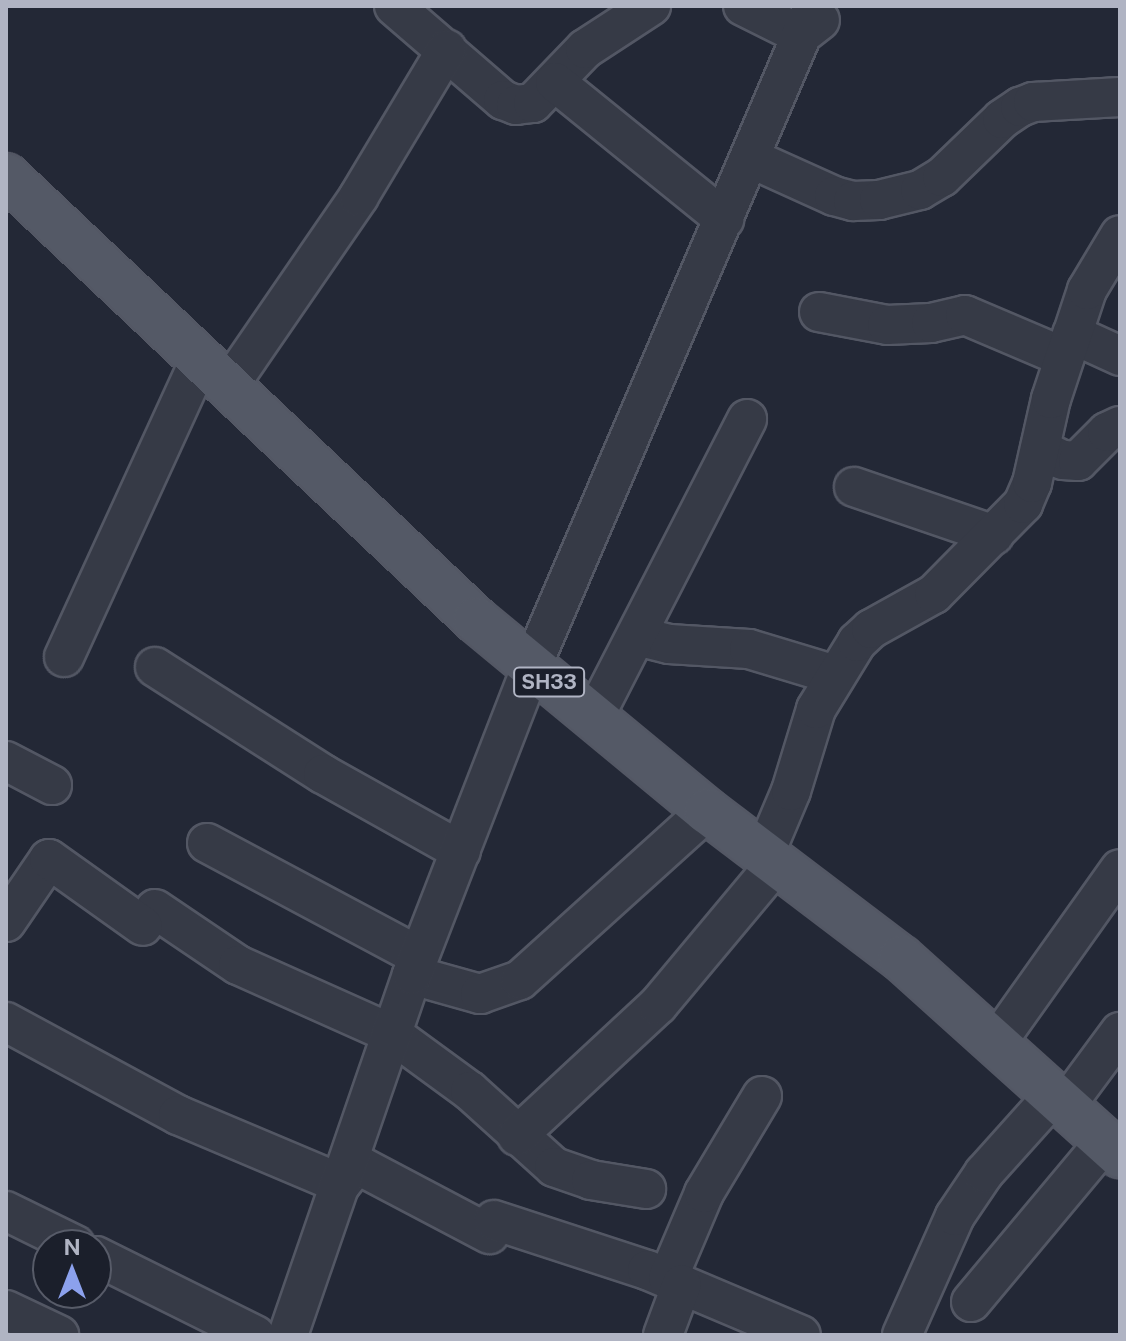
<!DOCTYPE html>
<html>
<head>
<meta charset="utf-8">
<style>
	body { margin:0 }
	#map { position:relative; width:1126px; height:1341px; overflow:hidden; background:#232836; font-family:"Public Sans",sans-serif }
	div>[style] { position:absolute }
	.roads { filter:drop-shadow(2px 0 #535764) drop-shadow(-2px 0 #535764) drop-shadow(0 2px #535764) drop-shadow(0 -2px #535764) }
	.minor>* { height:38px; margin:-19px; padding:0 19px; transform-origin:19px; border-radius:19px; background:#363a46 }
	.major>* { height:44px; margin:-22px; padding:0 22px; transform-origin:22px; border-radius:22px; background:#545966 }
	span { translate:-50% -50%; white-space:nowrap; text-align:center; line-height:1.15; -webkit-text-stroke:6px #1b1f2b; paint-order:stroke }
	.shield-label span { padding:2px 6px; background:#1b1f2b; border:2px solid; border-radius:6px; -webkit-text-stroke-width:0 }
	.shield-label { font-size:20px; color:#b0b4c3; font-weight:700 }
	.frame { position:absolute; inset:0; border:8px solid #b0b4c3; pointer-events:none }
	.north { position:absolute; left:32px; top:1229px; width:80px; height:80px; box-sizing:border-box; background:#1b1f2b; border:2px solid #575b68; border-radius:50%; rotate:0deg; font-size:22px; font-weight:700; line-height:32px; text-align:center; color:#b0b4c3 }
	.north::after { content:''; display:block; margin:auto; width:28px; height:36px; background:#8ca1ed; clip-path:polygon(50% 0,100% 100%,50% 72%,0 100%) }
</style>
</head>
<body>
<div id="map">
	<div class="roads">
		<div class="minor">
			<i style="left:394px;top:6px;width:144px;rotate:40.8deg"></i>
			<i style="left:503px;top:100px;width:14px;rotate:21deg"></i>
			<i style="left:516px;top:105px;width:17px;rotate:-7deg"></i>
			<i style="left:533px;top:103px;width:75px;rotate:-46.1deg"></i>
			<i style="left:585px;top:49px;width:79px;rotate:-33.1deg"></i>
			<i style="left:743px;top:6px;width:65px;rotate:26.6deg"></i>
			<i style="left:801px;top:35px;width:24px;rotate:-38deg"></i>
			<i style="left:555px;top:82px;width:218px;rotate:39deg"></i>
			<i style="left:750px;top:158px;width:92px;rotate:24.3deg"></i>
			<i style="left:834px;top:196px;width:20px;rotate:15deg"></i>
			<i style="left:853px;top:201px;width:26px;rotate:-2deg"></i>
			<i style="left:879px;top:200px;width:42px;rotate:-13.7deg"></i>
			<i style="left:920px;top:190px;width:26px;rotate:-31deg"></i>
			<i style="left:942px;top:177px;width:83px;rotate:-44deg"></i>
			<i style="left:1002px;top:119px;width:22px;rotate:-34deg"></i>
			<i style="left:1020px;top:107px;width:14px;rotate:-21deg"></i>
			<i style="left:1033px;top:102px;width:87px;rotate:-3.3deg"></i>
			<i style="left:819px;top:312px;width:69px;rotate:10.8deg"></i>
			<i style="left:887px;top:325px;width:44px;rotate:-2.6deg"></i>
			<i style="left:931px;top:323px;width:35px;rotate:-13deg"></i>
			<i style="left:965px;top:315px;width:108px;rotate:23deg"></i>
			<i style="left:1072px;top:334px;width:53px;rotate:24.6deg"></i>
			<i style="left:230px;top:384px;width:228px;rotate:-55.5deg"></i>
			<i style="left:359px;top:196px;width:171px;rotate:-59.1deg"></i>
			<i style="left:1040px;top:449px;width:25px;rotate:26deg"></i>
			<i style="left:1063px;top:460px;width:15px;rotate:4deg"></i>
			<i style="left:1078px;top:461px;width:41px;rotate:-45deg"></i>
			<i style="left:1107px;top:432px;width:14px;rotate:-25deg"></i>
			<i style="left:854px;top:487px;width:148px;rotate:18.9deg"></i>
			<i style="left:637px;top:636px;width:33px;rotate:14deg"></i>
			<i style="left:669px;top:644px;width:80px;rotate:3.6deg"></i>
			<i style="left:749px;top:649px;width:90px;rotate:16.8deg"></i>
			<i style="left:64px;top:657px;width:329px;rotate:-65.4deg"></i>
			<i style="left:155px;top:667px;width:199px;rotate:32.5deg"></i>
			<i style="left:323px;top:774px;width:158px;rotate:29.2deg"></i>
			<i style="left:594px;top:717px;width:335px;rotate:-62.8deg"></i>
			<i style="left:6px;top:761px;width:52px;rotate:27.6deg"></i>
			<i style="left:207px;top:843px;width:240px;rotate:28.1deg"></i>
			<i style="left:764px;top:855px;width:69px;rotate:-67.1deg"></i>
			<i style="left:791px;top:791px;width:86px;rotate:-73deg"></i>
			<i style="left:816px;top:709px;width:79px;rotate:-58.5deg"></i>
			<i style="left:857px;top:642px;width:19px;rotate:-43deg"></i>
			<i style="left:871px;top:629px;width:72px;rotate:-29.1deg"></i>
			<i style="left:934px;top:594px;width:127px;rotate:-45.3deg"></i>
			<i style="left:1023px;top:504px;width:23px;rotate:-67deg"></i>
			<i style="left:1032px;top:483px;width:86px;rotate:-77.3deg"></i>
			<i style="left:1051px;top:399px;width:115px;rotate:-71.7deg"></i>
			<i style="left:1087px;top:290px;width:64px;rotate:-59deg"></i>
			<i style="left:155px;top:909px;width:100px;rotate:34deg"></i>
			<i style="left:238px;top:965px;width:169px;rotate:24.1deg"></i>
			<i style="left:392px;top:1034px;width:97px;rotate:36.2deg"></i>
			<i style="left:470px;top:1091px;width:113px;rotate:42.1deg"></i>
			<i style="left:554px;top:1167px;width:39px;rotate:19deg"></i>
			<i style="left:591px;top:1180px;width:56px;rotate:9.3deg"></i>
			<i style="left:6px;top:922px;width:76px;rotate:-55.7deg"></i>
			<i style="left:49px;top:859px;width:115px;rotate:35.5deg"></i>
			<i style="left:412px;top:975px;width:71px;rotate:15.6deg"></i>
			<i style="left:480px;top:994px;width:42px;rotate:-19.3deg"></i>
			<i style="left:520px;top:980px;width:252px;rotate:-42.1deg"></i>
			<i style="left:6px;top:1022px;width:196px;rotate:28.4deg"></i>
			<i style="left:178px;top:1115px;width:177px;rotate:22.9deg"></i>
			<i style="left:341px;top:1184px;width:21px;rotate:-51deg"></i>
			<i style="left:354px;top:1168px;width:8px;rotate:-7deg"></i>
			<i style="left:362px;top:1167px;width:144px;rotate:27.8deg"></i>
			<i style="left:997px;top:1042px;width:212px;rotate:-54.6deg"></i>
			<i style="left:1066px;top:1105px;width:91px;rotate:-53.5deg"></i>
			<i style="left:517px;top:1136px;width:192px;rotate:-42.9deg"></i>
			<i style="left:658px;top:1005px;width:182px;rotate:-50.1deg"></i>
			<i style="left:6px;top:1211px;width:77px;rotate:26.2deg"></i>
			<i style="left:494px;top:1220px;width:161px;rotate:18.1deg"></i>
			<i style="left:647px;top:1270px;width:167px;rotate:22.9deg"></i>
			<i style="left:96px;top:1256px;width:178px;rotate:26.4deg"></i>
			<i style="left:668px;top:1278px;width:92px;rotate:-67deg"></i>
			<i style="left:704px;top:1193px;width:113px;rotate:-59.1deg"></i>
			<i style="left:971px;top:1302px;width:209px;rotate:-50.1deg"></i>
			<i style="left:6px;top:1310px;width:59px;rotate:25.3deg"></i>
			<i style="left:288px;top:1335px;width:381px;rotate:-71deg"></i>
			<i style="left:412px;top:975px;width:329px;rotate:-68.8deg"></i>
			<i style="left:531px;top:668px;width:720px;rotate:-66.85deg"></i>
			<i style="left:663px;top:1335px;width:54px;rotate:-69.6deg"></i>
			<i style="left:902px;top:1335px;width:130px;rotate:-66deg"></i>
			<i style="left:955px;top:1216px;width:52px;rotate:-56deg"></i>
			<i style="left:984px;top:1173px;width:105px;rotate:-48.1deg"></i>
		</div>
		<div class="major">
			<i style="left:6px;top:176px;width:647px;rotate:43.37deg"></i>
			<i style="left:476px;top:620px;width:300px;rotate:39.6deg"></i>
			<i style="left:707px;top:811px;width:243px;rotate:37.2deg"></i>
			<i style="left:901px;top:958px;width:295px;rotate:42deg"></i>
		</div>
	</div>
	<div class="shield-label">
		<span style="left:549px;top:682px">SH33</span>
	</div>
	<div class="frame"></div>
	<div class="north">N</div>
</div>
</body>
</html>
